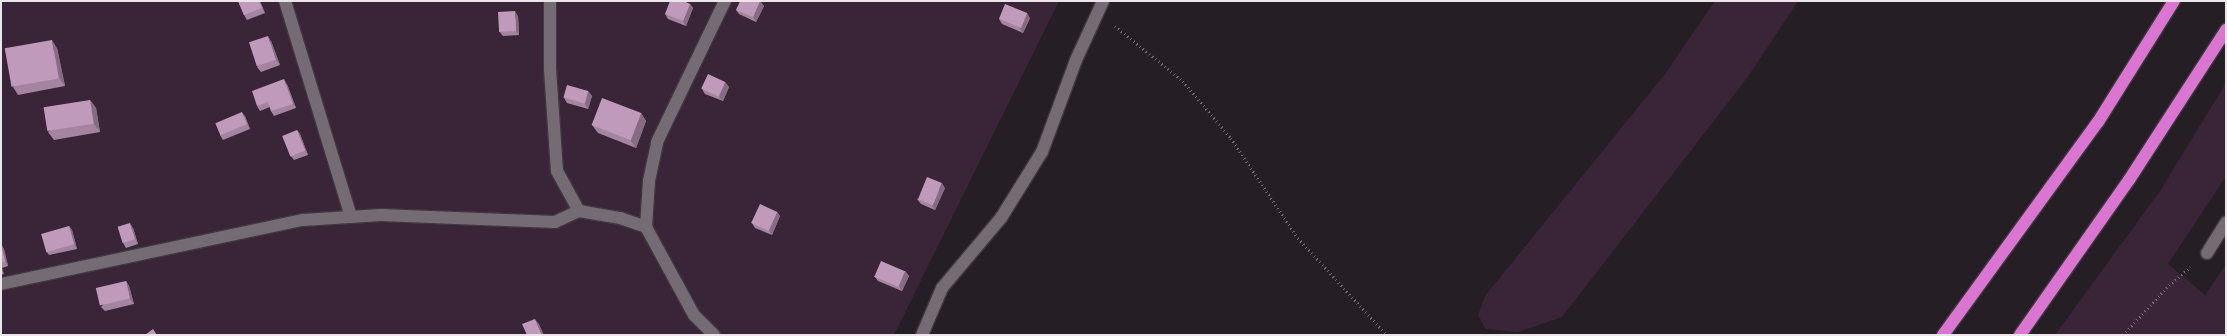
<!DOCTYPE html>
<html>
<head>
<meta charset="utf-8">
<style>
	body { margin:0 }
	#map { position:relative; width:2227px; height:336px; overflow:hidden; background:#261e25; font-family:Inter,sans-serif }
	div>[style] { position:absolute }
	.green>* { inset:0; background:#392537 }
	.path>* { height:2.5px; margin-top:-1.25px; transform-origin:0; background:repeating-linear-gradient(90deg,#6f686e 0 1px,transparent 0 4px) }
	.roads { filter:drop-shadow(1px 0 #40393f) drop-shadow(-1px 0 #40393f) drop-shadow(0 1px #40393f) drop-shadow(0 -1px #40393f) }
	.minor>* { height:12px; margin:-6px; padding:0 6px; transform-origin:6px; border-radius:6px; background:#756b74 }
	.highway>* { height:12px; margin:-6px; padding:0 6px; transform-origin:6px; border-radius:6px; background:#da76d2 }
	.wall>* { inset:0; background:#a484a1 }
	.shaded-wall>* { inset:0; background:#866c83 }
	.building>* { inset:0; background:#bf9abb; transform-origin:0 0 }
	span { translate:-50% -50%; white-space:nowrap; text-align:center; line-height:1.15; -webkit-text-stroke:4px #261e25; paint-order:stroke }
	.frame { position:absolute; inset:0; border:2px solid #ece6eb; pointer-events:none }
</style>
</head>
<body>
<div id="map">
	<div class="green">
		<i style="clip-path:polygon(1px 1px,1059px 1px,894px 335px,1px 335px)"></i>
		<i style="clip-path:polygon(1715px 1px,1798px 1px,1747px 78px,1562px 317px,1518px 332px,1486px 329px,1478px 315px,1485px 296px,1665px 74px)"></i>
		<i style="clip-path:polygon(2226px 83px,2226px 176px,2168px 264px,2205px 295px,2226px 264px,2226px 335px,2055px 335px,2160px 191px)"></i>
	</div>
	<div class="path">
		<i style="left:1115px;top:26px;width:87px;rotate:39deg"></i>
		<i style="left:1183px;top:81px;width:75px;rotate:49.9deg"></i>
		<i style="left:1231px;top:138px;width:120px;rotate:56.2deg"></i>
		<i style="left:1298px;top:238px;width:132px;rotate:47.5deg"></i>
		<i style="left:2123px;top:335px;width:64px;rotate:-47.5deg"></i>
		<i style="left:2166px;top:288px;width:32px;rotate:-41deg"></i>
	</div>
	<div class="roads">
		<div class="minor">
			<i style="left:285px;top:1px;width:226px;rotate:73deg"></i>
			<i style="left:550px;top:1px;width:68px;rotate:90deg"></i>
			<i style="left:550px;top:69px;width:102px;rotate:86.1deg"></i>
			<i style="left:557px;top:171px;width:46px;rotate:61.2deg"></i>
			<i style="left:646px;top:227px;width:46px;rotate:-86.3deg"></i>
			<i style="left:649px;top:181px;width:40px;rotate:-78deg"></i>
			<i style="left:657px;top:142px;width:157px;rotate:-64.3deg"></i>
			<i style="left:2207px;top:253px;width:36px;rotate:-58deg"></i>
			<i style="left:1px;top:284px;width:309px;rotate:-12deg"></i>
			<i style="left:303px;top:220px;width:78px;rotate:-3.7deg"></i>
			<i style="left:381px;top:215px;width:174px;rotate:2.3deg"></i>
			<i style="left:555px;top:222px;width:26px;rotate:-25deg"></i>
			<i style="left:579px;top:211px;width:42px;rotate:9.7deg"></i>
			<i style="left:620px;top:218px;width:28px;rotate:19deg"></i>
			<i style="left:646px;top:227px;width:100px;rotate:61.4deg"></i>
			<i style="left:694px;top:315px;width:28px;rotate:45deg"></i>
			<i style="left:922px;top:335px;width:51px;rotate:-66.9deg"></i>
			<i style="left:942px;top:288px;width:92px;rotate:-49.9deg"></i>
			<i style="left:1001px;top:218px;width:78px;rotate:-58.2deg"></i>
			<i style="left:1042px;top:152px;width:98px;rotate:-69.7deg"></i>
			<i style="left:1076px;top:60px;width:65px;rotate:-65.4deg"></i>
		</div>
		<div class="highway">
			<i style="left:1943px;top:335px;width:263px;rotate:-54deg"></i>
			<i style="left:2098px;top:122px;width:143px;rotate:-57.9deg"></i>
			<i style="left:2020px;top:335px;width:189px;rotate:-54.9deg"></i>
			<i style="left:2129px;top:180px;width:179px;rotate:-57.1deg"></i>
		</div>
	</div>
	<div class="wall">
		<i style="clip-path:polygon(238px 1px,260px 1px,265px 13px,247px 20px,244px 15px)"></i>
		<i style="clip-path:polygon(760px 1px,764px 6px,756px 22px,739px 14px,736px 10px)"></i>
		<i style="clip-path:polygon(690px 4px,693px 8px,686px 26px,668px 19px,665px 14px)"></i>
		<i style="clip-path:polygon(518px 16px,519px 35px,503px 36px,499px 31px)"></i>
		<i style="clip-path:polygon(1030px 18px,1023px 33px,1002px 24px,999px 19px)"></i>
		<i style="clip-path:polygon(271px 41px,280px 65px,261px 72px,257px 67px)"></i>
		<i style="clip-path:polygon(57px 48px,65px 86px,18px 95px,13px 87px)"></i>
		<i style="clip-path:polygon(725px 82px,729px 87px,723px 101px,705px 94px,702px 89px)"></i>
		<i style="clip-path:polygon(287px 84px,296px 108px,274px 116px,271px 111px,270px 107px,260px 111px,257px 106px)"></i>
		<i style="clip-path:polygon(588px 91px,592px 96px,588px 109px,567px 103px,564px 98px)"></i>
		<i style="clip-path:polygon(90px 100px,96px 108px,100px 132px,54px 140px,48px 132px)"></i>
		<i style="clip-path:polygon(641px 113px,646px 121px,636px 148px,598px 133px,592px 125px)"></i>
		<i style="clip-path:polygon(245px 116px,250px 129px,223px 140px,220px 135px)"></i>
		<i style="clip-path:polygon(297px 130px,300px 134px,308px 155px,294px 160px,290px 155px)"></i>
		<i style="clip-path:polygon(945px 188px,935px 210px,921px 204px,917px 199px)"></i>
		<i style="clip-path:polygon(777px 212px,780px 216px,772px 235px,755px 228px,752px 223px)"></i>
		<i style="clip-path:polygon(69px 226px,72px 230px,77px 249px,49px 255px,46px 251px)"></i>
		<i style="clip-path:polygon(133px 228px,138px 244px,126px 248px,123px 243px)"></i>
		<i style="clip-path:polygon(1px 244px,4px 249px,8px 266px,2px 268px,4px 274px,1px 275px)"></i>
		<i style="clip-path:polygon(905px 271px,909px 276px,902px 291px,878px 281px,874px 276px)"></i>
		<i style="clip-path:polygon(126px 281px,129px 286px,134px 304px,105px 311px,101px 307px)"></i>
	</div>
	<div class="shaded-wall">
		<i style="clip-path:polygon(259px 1px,260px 1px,265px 13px,262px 8px)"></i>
		<i style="clip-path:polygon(760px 1px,764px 6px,756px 22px,753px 17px)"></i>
		<i style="clip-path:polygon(690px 4px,693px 8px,686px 26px,683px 21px)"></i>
		<i style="clip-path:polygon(515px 11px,518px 16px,519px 35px,516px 31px)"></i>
		<i style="clip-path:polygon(1027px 13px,1030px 18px,1023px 33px,1020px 29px)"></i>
		<i style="clip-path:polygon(268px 36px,271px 41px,280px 65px,276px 60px)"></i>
		<i style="clip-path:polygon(52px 40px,57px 48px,65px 86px,59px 78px)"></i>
		<i style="clip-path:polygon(284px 79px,287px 84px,296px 108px,293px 104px)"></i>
		<i style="clip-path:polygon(725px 82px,729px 87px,723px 101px,719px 97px)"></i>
		<i style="clip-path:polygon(588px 91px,592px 96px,588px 109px,585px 104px)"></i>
		<i style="clip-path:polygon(90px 100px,96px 108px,100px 132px,94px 124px)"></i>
		<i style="clip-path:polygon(242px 112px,245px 116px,250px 129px,247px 124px)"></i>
		<i style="clip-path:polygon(641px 113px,646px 121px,636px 148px,630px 140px)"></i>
		<i style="clip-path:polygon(297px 130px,300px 134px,308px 155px,305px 150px)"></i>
		<i style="clip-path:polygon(942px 183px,945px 188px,935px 210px,932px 206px)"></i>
		<i style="clip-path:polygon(777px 212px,780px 216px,772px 235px,769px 231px)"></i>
		<i style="clip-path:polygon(130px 223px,133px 228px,138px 244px,135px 239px)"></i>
		<i style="clip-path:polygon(69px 226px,72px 230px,77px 249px,74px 244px)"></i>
		<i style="clip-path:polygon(1px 244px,4px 249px,8px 266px,5px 261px)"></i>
		<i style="clip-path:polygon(1px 266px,2px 268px,4px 274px,1px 269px)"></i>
		<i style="clip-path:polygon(905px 271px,909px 276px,902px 291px,899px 286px)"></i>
		<i style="clip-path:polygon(126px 281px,129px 286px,134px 304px,130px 299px)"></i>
		<i style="clip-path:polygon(535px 319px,539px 324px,544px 335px,542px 335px)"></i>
	</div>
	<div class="building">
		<i style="clip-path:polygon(238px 1px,259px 1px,262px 8px,244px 15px)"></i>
		<i style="clip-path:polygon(670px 1px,684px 1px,690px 4px,683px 21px,665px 14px)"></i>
		<i style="clip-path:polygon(740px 1px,760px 1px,753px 17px,736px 10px)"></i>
		<i style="left:1005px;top:4px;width:24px;height:16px;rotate:22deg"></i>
		<i style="left:515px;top:11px;width:20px;height:17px;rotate:87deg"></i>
		<i style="left:268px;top:36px;width:25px;height:20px;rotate:72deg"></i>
		<i style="left:52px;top:40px;width:39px;height:48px;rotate:80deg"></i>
		<i style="left:708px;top:74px;width:19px;height:16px;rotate:25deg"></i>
		<i style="clip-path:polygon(284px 79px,293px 104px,271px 111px,268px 102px,257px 106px,252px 91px)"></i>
		<i style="left:567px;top:85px;width:22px;height:13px;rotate:16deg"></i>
		<i style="left:602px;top:98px;width:42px;height:29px;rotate:21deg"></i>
		<i style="left:90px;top:100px;width:24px;height:47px;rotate:81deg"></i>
		<i style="left:242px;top:112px;width:13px;height:29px;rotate:67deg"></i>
		<i style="left:297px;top:130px;width:22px;height:16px;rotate:68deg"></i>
		<i style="left:927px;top:177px;width:16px;height:24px;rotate:22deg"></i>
		<i style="left:760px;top:204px;width:19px;height:21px;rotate:25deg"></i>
		<i style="left:130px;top:223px;width:17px;height:13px;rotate:73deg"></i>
		<i style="left:69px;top:226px;width:19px;height:29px;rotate:74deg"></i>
		<i style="clip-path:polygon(1px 244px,5px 261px,1px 262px)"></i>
		<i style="left:881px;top:261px;width:26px;height:17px;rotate:23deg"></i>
		<i style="left:126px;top:281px;width:18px;height:31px;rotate:77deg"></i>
		<i style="clip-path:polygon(535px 319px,542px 335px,527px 335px,522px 324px)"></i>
		<i style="clip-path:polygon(153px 329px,157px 335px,145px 335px)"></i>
	</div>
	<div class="frame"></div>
</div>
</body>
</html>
